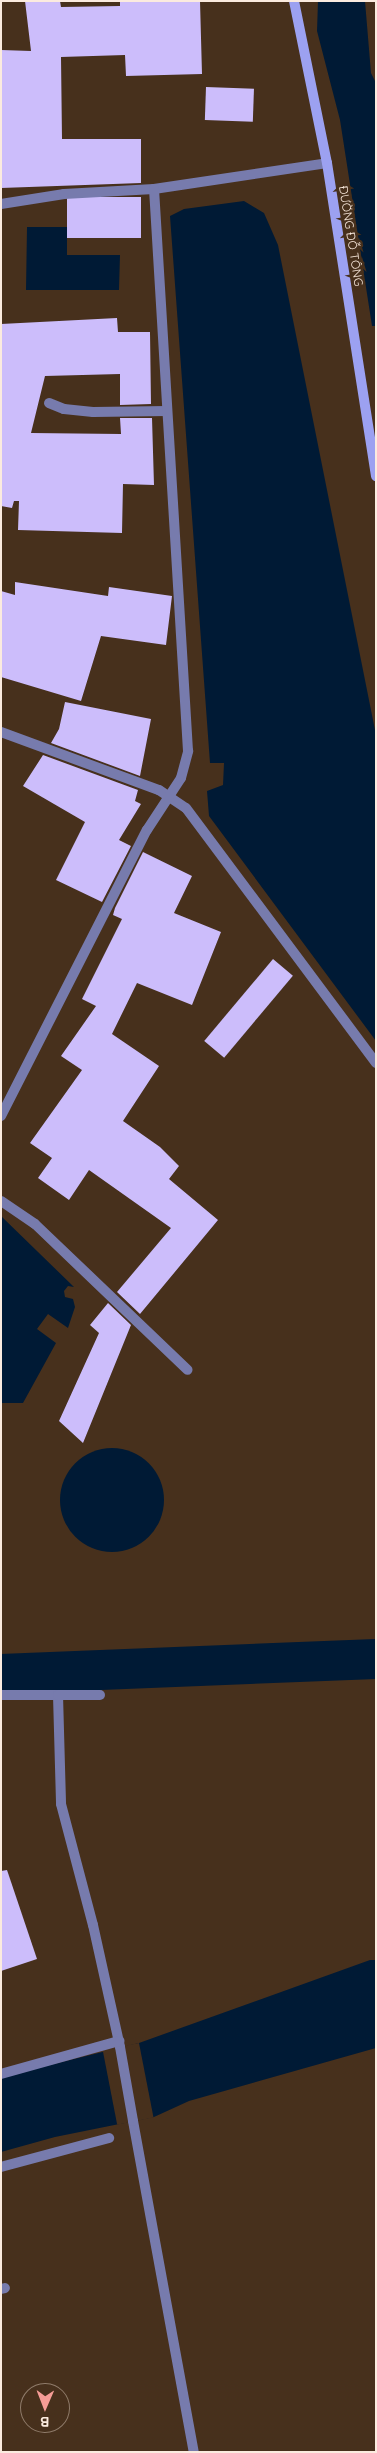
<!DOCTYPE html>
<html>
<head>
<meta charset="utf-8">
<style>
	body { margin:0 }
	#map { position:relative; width:377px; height:2453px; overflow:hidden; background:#47301c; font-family:Quicksand,sans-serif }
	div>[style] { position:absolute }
	.water>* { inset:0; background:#001a35 }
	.round { border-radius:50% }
	.pier>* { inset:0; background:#47301c; transform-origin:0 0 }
	.canal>* { height:40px; margin:-20px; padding:0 20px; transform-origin:20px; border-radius:20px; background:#001a35 }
	.building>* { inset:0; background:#ccbdfb; transform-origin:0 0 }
	.service>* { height:10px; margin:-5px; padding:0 5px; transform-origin:5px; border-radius:5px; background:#777bad }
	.minor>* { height:10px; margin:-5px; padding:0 5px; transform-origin:5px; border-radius:5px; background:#777bad }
	.secondary>* { height:10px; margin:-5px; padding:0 5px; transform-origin:5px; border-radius:5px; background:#9ca1f1 }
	span { translate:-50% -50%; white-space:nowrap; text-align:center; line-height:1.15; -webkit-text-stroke:5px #47301c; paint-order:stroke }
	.street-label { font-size:12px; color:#fbebdf }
	.frame { position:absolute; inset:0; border:2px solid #fbebdf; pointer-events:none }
	.north { position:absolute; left:20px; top:2383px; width:50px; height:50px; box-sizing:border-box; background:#47301c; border:1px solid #8f7b6a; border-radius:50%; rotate:181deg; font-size:14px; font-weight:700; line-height:20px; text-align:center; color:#fbebdf }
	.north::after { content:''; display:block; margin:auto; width:18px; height:22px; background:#f59c96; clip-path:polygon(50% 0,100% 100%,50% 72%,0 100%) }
</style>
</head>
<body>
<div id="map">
	<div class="water">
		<i style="clip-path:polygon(318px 1px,365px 1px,371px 73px,376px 83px,376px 326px,372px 326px,340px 120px,317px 31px)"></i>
		<i style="clip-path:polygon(244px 201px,264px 213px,278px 245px,376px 735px,376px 1041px,209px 816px,207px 791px,223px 785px,224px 763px,210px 763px,170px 216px,184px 209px)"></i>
		<i style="clip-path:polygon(27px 227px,67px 227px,67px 255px,120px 255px,119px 290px,26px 290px)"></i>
		<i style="clip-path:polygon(1px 1216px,74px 1287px,68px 1286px,64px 1291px,65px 1297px,73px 1299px,75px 1307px,68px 1328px,48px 1314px,37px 1329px,56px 1343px,23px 1403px,1px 1403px)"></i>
		<i class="round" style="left:60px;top:1448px;width:104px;height:104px"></i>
		<i style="clip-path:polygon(370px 1960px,376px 1960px,376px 2048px,189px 2101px,154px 2117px,55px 2137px,1px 2152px,1px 2077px,139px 2043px)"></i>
	</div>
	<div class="pier">
		<i style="left:139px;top:2043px;width:76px;height:37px;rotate:79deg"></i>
	</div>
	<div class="canal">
		<i style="left:1px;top:1674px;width:375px;rotate:-2.3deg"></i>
	</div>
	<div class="building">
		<i style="clip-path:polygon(25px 1px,60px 1px,61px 7px,120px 6px,120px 1px,200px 1px,202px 74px,126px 76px,125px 55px,61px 57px,62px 139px,141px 139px,141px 183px,1px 188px,1px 50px,31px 51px)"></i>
		<i style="left:206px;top:87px;width:48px;height:33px;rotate:2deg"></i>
		<i style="left:141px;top:197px;width:41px;height:74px;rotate:90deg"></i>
		<i style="clip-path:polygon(117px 318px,118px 332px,150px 332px,151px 404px,120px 405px,120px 374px,45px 376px,31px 433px,121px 434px,120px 418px,152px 418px,154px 485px,123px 484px,122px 533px,18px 530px,19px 501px,14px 501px,12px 508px,1px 506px,1px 324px)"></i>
		<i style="clip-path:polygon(15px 582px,108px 596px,109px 587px,172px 596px,166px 645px,101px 636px,81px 701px,1px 677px,1px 591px,15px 595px)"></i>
		<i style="clip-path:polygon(65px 702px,151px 719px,140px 776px,51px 743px,59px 729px)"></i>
		<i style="clip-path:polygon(43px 755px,138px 790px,135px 801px,141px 804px,119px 840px,131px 846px,102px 902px,56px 880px,85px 822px,23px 786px)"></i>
		<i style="clip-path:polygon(143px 852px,192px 876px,174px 913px,221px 932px,192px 1005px,137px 983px,112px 1034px,159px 1066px,123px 1121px,160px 1147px,179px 1166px,169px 1179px,218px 1220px,140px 1314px,117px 1292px,171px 1228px,89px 1170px,69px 1200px,38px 1178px,52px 1158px,30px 1143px,82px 1070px,61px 1056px,96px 1006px,82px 999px,122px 919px,113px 915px,115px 908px)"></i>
		<i style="left:273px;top:959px;width:26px;height:107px;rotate:40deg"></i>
		<i style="clip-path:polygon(108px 1303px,131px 1325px,83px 1443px,59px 1421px,99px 1333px,90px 1325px)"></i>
		<i style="clip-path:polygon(7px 1870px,37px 1959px,1px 1971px,1px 1871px)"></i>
	</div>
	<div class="service">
		<i style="left:133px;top:2121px;width:337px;rotate:79.6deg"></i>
		<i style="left:1px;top:2289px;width:4px;rotate:-14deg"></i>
	</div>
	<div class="minor">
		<i style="left:1px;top:204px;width:64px;rotate:-9deg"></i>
		<i style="left:64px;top:194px;width:90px;rotate:-3.2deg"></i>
		<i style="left:154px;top:189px;width:175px;rotate:-8.5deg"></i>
		<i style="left:49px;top:403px;width:16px;rotate:22deg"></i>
		<i style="left:64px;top:409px;width:29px;rotate:6deg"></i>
		<i style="left:93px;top:412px;width:74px;rotate:-0.8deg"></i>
		<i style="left:1px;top:732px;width:168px;rotate:20.2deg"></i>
		<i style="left:159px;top:790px;width:32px;rotate:34deg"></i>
		<i style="left:186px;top:808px;width:318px;rotate:53.3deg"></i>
		<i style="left:1px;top:1116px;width:321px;rotate:-63deg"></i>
		<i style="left:147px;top:830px;width:62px;rotate:-56.8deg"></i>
		<i style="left:181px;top:778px;width:28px;rotate:-75deg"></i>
		<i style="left:188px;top:751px;width:563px;rotate:-93.46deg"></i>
		<i style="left:1px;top:1201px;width:41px;rotate:34.1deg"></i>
		<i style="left:35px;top:1224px;width:211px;rotate:43.7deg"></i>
		<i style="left:1px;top:1695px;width:57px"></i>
		<i style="left:58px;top:1695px;width:109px;rotate:88.4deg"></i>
		<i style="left:61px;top:1804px;width:125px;rotate:75.2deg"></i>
		<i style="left:93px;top:1925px;width:125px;rotate:77.5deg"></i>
		<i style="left:120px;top:2047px;width:75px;rotate:80deg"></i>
		<i style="left:58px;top:1695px;width:42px"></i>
		<i style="left:1px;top:2074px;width:123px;rotate:-15.6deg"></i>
		<i style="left:1px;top:2167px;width:112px;rotate:-15deg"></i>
	</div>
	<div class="secondary">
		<i style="left:294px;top:1px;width:165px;rotate:78.5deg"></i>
		<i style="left:327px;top:163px;width:317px;rotate:81.1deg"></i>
	</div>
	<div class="street-label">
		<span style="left:351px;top:236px;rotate:81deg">ĐƯỜNG ĐỖ TÔNG</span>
	</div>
	<div class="frame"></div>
	<div class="north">B</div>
</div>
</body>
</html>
